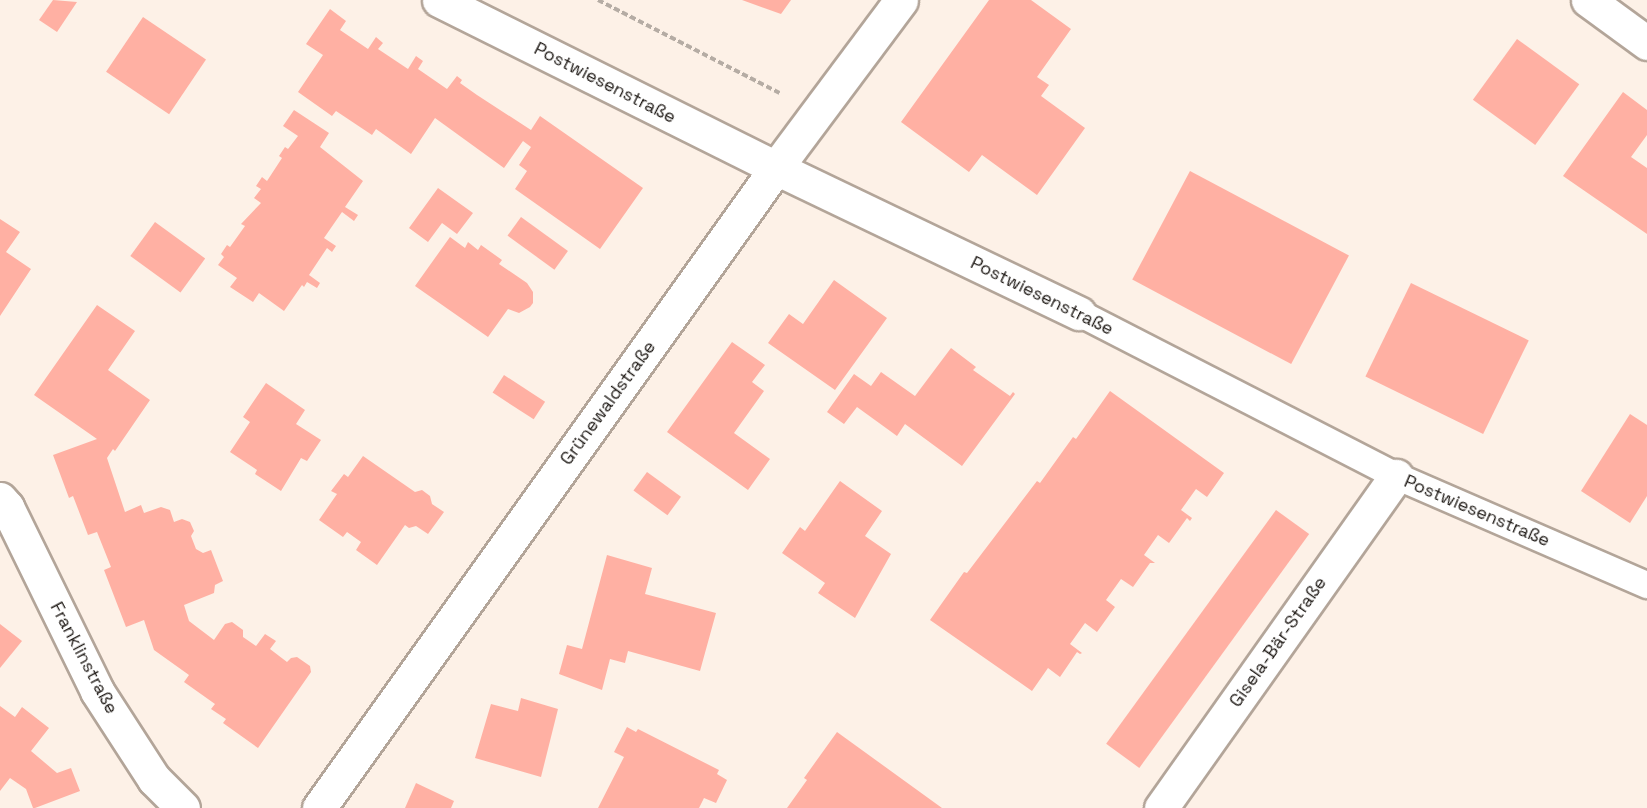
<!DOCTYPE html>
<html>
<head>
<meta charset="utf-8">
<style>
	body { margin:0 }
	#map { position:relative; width:1647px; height:808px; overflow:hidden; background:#fdf1e7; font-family:"Space Grotesk",sans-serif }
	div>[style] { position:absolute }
	.building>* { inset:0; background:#ffb0a3; transform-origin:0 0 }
	.path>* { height:4px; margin-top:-2px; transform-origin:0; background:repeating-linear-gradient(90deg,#b5aca4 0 6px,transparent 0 9px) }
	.roads { filter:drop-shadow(2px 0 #b3a599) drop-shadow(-2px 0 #b3a599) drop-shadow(0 2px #b3a599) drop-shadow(0 -2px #b3a599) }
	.lane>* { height:26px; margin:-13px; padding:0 13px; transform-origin:13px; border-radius:13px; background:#fff }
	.street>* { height:33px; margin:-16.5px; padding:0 16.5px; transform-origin:16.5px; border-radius:16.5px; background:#fff }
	span { translate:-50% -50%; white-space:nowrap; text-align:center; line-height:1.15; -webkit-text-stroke:6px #fff; paint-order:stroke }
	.street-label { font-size:18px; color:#1e1915 }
</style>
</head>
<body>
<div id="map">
	<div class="building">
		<i style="clip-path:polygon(53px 0,77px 2px,57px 32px,39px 20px)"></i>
		<i style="clip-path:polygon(742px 0,791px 0,781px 14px)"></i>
		<i style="clip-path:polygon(989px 0,1031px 0,1071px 29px,1037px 77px,1049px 85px,1041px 96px,1085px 128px,1037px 195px,982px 155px,969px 172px,901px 122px)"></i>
		<i style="clip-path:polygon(330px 9px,346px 21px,340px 30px,368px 49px,376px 37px,383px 43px,378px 49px,408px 69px,416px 56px,423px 61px,418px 69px,447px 89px,457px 76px,462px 80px,460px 83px,477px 95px,531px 130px,540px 116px,643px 188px,600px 249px,515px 189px,527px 171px,519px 165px,531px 147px,523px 141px,504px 168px,435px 118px,411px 154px,376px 129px,372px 135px,336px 111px,332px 116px,298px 92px,323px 55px,306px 44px)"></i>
		<i style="left:143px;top:17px;width:76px;height:66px;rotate:34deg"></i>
		<i style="left:1517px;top:39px;width:77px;height:75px;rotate:36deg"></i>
		<i style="clip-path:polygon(1623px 92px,1647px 110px,1647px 135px,1631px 157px,1647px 168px,1647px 234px,1563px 176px)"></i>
		<i style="clip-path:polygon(294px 110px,329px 133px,320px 147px,363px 181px,345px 207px,358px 215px,354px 221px,342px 212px,324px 238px,336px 246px,332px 252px,327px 248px,309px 275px,320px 283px,317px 288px,307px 282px,304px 287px,302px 285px,284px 311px,259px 293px,253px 302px,230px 287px,237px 278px,218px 265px,224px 257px,221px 254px,227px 245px,230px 247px,245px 226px,241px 224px,261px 203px,254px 198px,261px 189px,256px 186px,262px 177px,267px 181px,282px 158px,279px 156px,285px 147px,288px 149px,298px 136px,283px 126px)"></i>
		<i style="left:1190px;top:171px;width:180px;height:123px;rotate:28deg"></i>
		<i style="clip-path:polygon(438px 188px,473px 213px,457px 234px,442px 223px,428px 242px,409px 228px)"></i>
		<i style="left:521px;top:217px;width:58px;height:23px;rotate:36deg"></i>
		<i style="clip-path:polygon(0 219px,20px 232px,6px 252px,31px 269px,0 316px)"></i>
		<i style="left:155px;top:222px;width:62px;height:42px;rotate:36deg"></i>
		<i style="clip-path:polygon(450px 237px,465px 248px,468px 242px,478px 250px,481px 245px,502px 260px,499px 264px,527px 283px,533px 292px,533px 303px,530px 307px,519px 313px,508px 309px,488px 337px,415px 286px)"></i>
		<i style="clip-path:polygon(834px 280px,887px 318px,835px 390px,768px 343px,789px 314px,803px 324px)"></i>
		<i style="left:1411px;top:283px;width:131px;height:104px;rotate:26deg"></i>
		<i style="clip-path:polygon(97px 305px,135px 331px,108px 370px,150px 400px,115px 451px,113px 449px,107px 458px,125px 512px,141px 505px,144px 513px,161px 507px,170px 510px,174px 522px,182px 519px,190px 522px,194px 531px,191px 536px,196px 549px,203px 553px,211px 550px,223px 581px,215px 585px,214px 593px,184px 605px,189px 621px,214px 640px,225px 624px,232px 622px,243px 630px,243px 637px,256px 646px,265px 634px,276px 641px,270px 649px,287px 662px,291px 658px,297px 657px,310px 666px,311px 672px,258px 748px,223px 723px,226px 719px,211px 709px,215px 704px,184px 682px,189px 675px,154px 650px,144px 620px,126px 627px,104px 570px,111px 567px,97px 532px,88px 535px,73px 496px,69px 498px,53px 455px,97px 439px,34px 395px)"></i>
		<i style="clip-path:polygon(732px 342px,765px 365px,752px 382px,764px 391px,734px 433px,770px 459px,748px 490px,667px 432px)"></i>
		<i style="clip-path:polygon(951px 348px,976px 367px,973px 370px,1010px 396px,1013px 392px,1015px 394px,962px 466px,905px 424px,897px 436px,857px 407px,844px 424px,827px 412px,854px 374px,871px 386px,881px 372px,915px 396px)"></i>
		<i style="left:504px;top:375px;width:49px;height:21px;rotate:33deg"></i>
		<i style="clip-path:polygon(266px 383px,305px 410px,296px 424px,321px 440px,307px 461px,301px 458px,281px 491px,255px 474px,257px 470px,230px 452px,250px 422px,243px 417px)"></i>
		<i style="clip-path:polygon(1110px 391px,1224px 473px,1207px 497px,1196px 489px,1181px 510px,1192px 518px,1190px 521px,1187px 518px,1169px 543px,1158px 535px,1144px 555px,1155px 563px,1150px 563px,1133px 587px,1121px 579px,1106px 600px,1115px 607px,1097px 632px,1085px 623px,1070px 644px,1082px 653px,1080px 654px,1077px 652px,1060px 677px,1048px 668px,1032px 691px,930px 620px,964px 572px,967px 573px,1037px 481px,1040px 483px,1073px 437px,1076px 439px)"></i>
		<i style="clip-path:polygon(1630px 414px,1647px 425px,1647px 496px,1630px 523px,1581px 491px)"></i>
		<i style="clip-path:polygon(363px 456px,415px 492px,422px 490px,430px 496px,432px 504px,444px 512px,428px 534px,416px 526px,409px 528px,405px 525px,377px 565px,356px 550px,361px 542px,347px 532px,343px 537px,319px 520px,337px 494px,331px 491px,344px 474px,348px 477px)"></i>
		<i style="left:647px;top:472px;width:42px;height:23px;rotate:36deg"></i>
		<i style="clip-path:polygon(840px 481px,882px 511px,865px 536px,891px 554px,855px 618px,818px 593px,825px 583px,782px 553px,800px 527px,805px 531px)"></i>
		<i style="left:1276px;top:510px;width:41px;height:289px;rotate:36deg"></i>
		<i style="clip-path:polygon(607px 555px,652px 568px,645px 594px,716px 613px,700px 671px,628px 651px,625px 663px,610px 659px,602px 690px,559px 674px,567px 645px,582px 649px)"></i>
		<i style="clip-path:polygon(0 624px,22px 641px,0 668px)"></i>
		<i style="clip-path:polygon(521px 698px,558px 709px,541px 777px,475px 758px,491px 704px,518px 711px)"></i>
		<i style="clip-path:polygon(0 706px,15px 717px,22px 707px,49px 728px,31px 751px,57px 773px,71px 768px,80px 791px,35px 808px,33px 808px,26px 789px,10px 778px,0 791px)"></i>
		<i style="clip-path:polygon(627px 727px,636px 732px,638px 729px,719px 770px,717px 774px,727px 780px,716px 803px,704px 798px,699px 808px,598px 808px,624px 757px,614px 752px)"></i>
		<i style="clip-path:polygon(837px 732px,942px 808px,787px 808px,807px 780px,804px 778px)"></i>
		<i style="clip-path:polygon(416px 783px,454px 801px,451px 808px,405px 808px)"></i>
	</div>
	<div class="path">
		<i style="left:598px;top:0;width:204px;rotate:27.1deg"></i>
	</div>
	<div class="roads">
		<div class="lane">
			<i style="left:1079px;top:313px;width:356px;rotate:27.2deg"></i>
			<i style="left:1396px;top:476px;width:274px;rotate:23.5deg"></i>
		</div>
		<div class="street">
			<i style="left:439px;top:0;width:377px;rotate:26.5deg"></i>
			<i style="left:776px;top:168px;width:336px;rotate:25.6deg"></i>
			<i style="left:1588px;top:0;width:73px;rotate:36.1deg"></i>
			<i style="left:0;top:499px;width:11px;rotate:49deg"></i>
			<i style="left:7px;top:507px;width:205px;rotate:63.9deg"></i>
			<i style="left:97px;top:691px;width:105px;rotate:57.1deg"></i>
			<i style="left:154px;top:779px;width:41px;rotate:45deg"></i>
			<i style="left:319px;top:808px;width:786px;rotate:-54.47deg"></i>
			<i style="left:776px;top:168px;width:209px;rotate:-53.3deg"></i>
			<i style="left:1161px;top:808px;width:407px;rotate:-54.7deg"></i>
		</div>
	</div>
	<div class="street-label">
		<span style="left:605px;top:83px;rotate:27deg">Postwiesenstraße</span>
		<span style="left:1042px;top:296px;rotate:26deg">Postwiesenstraße</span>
		<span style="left:608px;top:403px;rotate:-54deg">Grünewaldstraße</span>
		<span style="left:1477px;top:511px;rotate:23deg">Postwiesenstraße</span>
		<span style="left:1278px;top:642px;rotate:-55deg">Gisela-Bär-Straße</span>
		<span style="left:84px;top:658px;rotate:62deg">Franklinstraße</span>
	</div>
</div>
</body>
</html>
